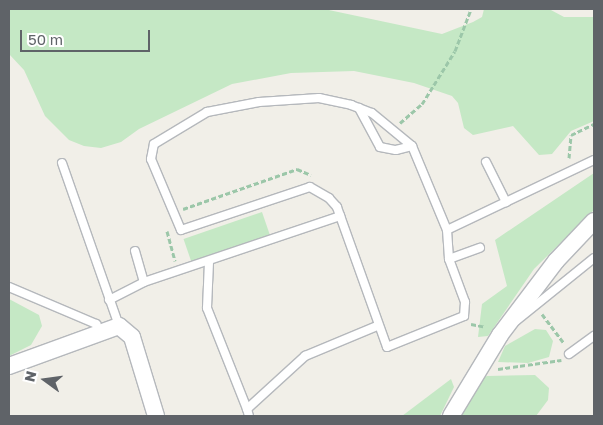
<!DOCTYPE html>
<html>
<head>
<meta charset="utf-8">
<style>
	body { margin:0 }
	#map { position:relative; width:603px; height:425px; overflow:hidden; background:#f1efe8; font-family:"Golos Text",sans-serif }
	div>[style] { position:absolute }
	.green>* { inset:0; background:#c5e8c5; transform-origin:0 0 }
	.path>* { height:3px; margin-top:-1.5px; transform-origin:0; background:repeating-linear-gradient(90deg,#9cc7a9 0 5px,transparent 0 7.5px) }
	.roads { filter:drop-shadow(1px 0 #b5b8bc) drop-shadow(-1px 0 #b5b8bc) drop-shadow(0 1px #b5b8bc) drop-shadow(0 -1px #b5b8bc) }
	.service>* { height:8px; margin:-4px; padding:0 4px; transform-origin:4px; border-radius:4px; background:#fff }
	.minor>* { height:16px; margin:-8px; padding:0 8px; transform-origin:8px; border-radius:8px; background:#fff }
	span { translate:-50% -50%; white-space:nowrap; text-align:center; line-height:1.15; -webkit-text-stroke:5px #fff; paint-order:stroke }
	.frame { position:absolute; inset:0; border:10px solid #5f6368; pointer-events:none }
	.north { position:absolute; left:20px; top:355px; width:50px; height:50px; -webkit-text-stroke:4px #fff; paint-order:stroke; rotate:284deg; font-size:14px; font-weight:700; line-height:20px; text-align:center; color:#5f6368 }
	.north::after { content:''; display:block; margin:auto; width:18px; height:22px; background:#5f6368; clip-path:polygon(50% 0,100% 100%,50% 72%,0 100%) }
	.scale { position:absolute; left:20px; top:30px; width:130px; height:22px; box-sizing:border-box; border:2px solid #5f6368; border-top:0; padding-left:6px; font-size:15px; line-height:18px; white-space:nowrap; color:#5f6368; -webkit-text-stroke:4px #fff; paint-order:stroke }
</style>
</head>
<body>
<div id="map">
	<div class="green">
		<i style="clip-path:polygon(9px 9px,324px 9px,442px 34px,473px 22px,482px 17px,484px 9px,549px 9px,564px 17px,594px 17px,594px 121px,571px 131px,552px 154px,539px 155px,513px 126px,473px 135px,464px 128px,458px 103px,452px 96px,414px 83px,354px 71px,291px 73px,232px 84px,139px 129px,121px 142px,101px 148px,84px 146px,69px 140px,45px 116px,24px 70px,9px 54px)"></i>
		<i style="clip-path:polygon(594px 173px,594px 210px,534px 269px,488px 336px,478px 337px,482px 304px,507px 286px,495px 240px)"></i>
		<i style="left:262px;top:212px;width:24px;height:83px;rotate:71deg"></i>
		<i style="clip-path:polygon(9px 299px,39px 315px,42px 326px,31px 345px,9px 356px)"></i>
		<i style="clip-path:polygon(535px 329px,546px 330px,553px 341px,549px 357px,528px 363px,498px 362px,505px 346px)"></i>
		<i style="clip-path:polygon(535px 375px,549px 388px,548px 400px,536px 416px,458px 416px,479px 380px,487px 376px)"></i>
		<i style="clip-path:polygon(451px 379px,454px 387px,440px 416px,402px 416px)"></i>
	</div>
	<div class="path">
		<i style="left:400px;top:123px;width:29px;rotate:-41deg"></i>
		<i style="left:422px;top:104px;width:62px;rotate:-58.1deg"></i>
		<i style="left:455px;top:51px;width:45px;rotate:-69.1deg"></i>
		<i style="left:569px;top:158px;width:23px;rotate:-85deg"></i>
		<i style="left:571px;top:135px;width:25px;rotate:-26deg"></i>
		<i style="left:183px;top:209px;width:121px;rotate:-19.3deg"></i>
		<i style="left:297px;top:169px;width:15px;rotate:23deg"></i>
		<i style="left:167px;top:231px;width:31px;rotate:75deg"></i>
		<i style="left:542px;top:314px;width:36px;rotate:53deg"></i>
		<i style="left:471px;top:324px;width:15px;rotate:11deg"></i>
		<i style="left:498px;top:369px;width:64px;rotate:-8.1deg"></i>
	</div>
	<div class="roads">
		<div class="service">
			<i style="left:359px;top:108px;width:44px;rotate:61.7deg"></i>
			<i style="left:380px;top:147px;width:16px;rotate:11deg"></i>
			<i style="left:396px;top:150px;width:16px;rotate:-14deg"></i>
			<i style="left:486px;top:162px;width:45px;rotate:63.4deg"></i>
			<i style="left:62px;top:163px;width:173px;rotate:70.7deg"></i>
			<i style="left:447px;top:230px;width:29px;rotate:86deg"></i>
			<i style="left:449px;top:259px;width:46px;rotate:69.6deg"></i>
			<i style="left:465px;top:302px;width:14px;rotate:94deg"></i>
			<i style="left:464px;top:316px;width:83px;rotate:158.1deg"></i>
			<i style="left:387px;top:347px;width:149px;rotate:-109.7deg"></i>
			<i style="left:337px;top:207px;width:12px;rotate:-132deg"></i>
			<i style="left:329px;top:198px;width:22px;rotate:-150deg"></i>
			<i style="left:310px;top:187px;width:136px;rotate:161.6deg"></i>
			<i style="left:181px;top:230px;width:77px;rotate:-112.9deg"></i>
			<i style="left:151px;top:159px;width:15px;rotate:-79deg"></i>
			<i style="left:154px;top:144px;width:62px;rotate:-31.1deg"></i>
			<i style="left:207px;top:112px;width:53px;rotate:-10.9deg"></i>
			<i style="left:259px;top:102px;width:60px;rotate:-3.8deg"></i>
			<i style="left:319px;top:98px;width:33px;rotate:12deg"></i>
			<i style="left:351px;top:105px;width:22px;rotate:21deg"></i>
			<i style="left:372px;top:113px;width:52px;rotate:39.5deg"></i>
			<i style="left:412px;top:146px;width:91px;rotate:67.4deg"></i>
			<i style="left:447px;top:230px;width:163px;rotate:-25.5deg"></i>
			<i style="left:135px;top:251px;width:32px;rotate:74deg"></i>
			<i style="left:449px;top:259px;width:33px;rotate:-20deg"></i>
			<i style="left:209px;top:262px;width:46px;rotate:92.5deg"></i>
			<i style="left:207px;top:308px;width:109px;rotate:68.4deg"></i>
			<i style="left:9px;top:287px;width:95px;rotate:23deg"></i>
			<i style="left:96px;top:324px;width:9px;rotate:69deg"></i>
			<i style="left:109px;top:300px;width:39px;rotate:-27deg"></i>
			<i style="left:144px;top:282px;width:207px;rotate:-18.6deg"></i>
			<i style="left:516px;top:321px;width:100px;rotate:-38.9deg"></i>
			<i style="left:569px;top:354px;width:31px;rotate:-36deg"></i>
			<i style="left:249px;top:416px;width:7px;rotate:-106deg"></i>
			<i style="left:247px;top:409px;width:79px;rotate:-42.4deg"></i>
			<i style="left:305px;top:356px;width:78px;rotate:-22.6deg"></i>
		</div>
		<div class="minor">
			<i style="left:9px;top:366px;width:117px;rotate:-20deg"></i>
			<i style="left:119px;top:326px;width:17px;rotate:40deg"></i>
			<i style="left:132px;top:337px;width:83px;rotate:73.1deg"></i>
			<i style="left:451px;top:416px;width:95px;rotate:-58.8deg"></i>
			<i style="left:500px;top:335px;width:93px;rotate:-52.9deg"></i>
			<i style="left:556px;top:261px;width:55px;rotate:-46.5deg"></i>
		</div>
	</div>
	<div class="frame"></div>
	<div class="north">N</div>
	<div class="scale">50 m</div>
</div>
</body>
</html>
